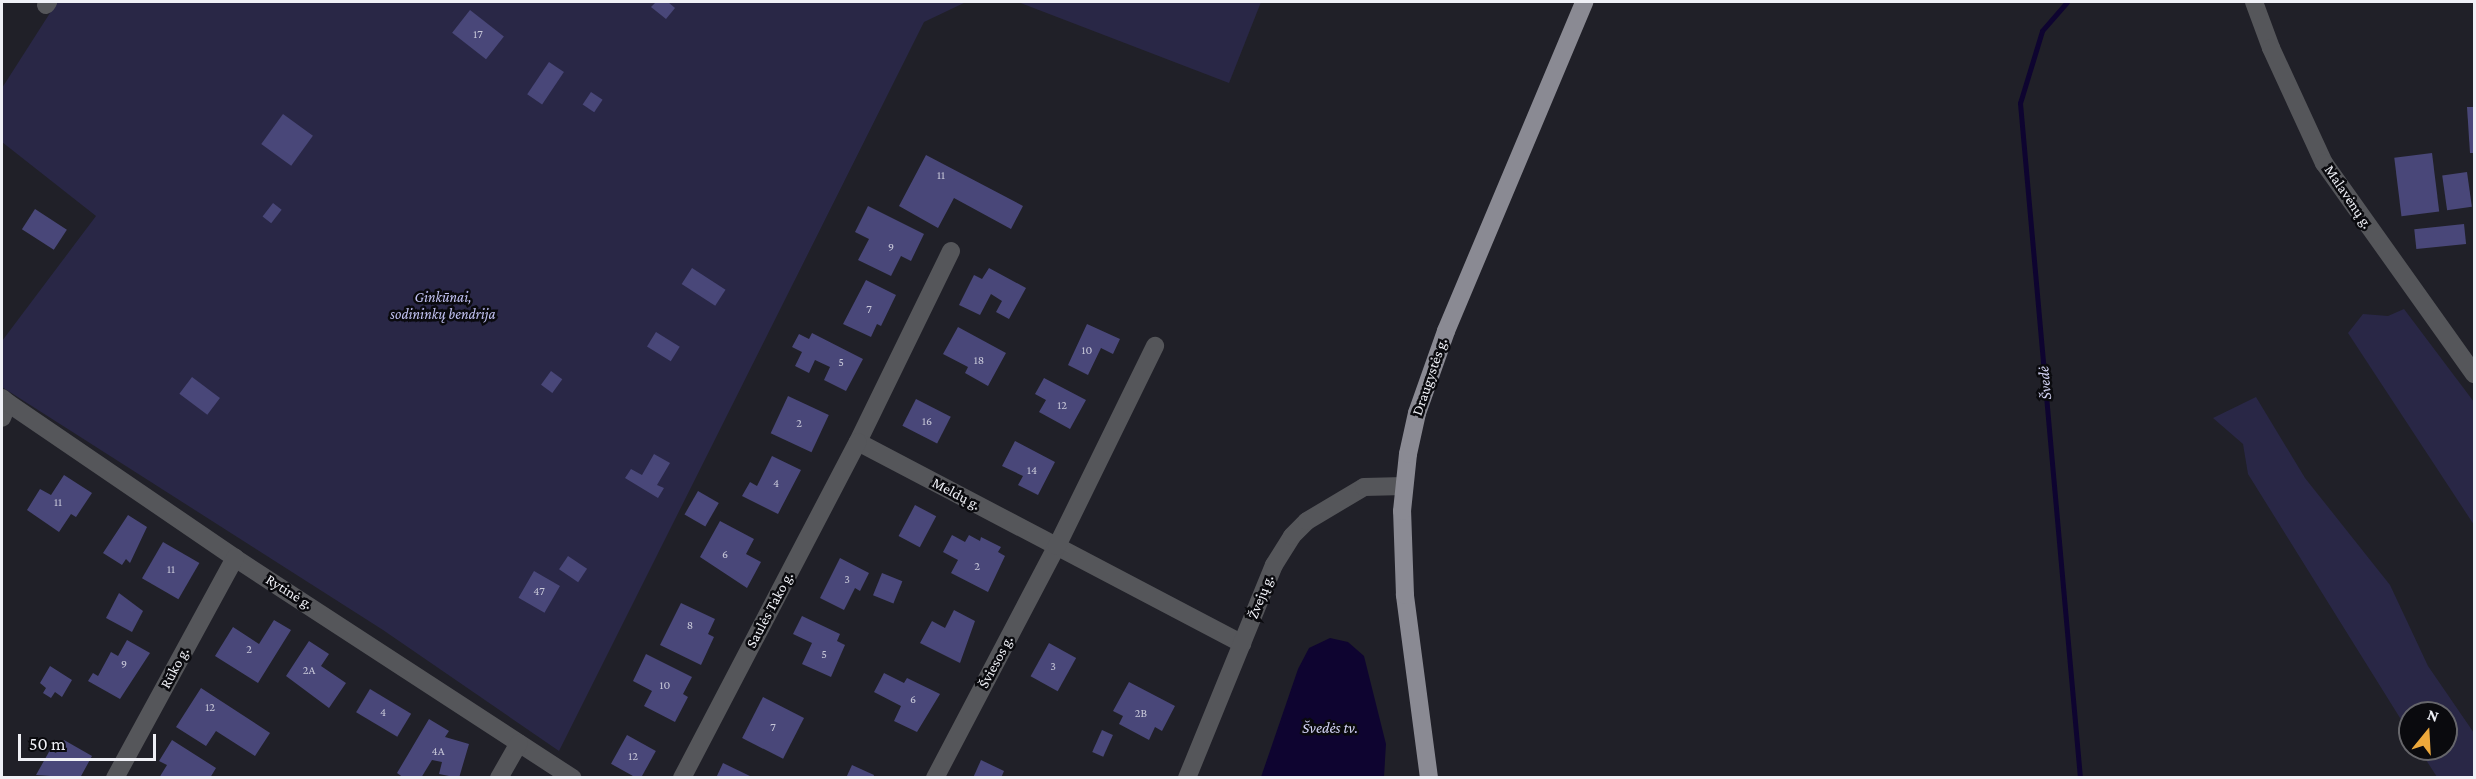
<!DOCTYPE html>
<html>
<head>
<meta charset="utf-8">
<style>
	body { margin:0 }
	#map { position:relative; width:2476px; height:779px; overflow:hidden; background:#202028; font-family:"Crimson Pro",serif }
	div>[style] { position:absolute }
	.green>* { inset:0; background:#292746 }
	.water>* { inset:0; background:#0e0430 }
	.stream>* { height:5px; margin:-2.5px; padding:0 2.5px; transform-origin:2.5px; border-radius:2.5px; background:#0e0430 }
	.building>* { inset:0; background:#494779; transform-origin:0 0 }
	.minor>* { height:18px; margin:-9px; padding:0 9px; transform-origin:9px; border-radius:9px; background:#55565a }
	.primary>* { height:18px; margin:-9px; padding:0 9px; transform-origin:9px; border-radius:9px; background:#8a8a93 }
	span { translate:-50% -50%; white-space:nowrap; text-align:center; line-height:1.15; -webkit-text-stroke:5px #0a0a0e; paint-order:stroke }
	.number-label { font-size:12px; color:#c6c6d7 }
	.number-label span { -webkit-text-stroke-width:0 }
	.street-label { font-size:15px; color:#eff0f6 }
	.park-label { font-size:15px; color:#c1c1f1; font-style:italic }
	.water-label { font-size:16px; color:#d2d2f3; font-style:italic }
	.frame { position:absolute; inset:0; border:3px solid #eff0f6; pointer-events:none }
	.north { position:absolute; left:2398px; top:701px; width:60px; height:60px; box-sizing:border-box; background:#0a0a0e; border:2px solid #66666b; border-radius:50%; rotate:18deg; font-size:16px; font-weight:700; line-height:24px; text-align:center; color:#eff0f6 }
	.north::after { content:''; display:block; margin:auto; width:21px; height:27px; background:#eda83b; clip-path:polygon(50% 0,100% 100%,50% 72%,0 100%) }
	.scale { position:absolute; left:18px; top:734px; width:138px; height:27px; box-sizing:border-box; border:3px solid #eff0f6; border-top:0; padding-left:8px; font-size:18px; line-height:21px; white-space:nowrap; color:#eff0f6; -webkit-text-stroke:4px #0a0a0e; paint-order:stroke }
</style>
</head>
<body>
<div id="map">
	<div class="green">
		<i style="clip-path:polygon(57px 2px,966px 2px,924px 22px,559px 751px,383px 630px,2px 387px,2px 341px,96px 216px,2px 142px,2px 88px)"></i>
		<i style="clip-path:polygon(1018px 2px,1261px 2px,1229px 83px)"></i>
		<i style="clip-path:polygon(2404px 309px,2474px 402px,2474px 525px,2348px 333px,2363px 314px,2388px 316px)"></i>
		<i style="clip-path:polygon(2256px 397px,2305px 478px,2390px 585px,2428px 666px,2474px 733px,2474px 777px,2437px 777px,2419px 749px,2446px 749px,2446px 713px,2410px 713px,2410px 734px,2248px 474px,2243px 444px,2213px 418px)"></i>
	</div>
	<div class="water">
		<i style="clip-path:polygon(1330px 638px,1348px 642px,1364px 656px,1386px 744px,1384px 777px,1261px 777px,1298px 669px,1309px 648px)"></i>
	</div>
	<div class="stream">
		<i style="left:2067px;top:2px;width:38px;rotate:131deg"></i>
		<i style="left:2042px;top:31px;width:75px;rotate:107deg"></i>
		<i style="left:2020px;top:103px;width:678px;rotate:84.92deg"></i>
	</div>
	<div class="building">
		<i style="clip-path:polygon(656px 2px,668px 2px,675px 8px,666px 19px,651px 7px)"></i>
		<i style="left:470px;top:10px;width:43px;height:29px;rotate:38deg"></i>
		<i style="left:549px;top:62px;width:18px;height:39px;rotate:34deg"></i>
		<i style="left:591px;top:92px;width:14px;height:15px;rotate:34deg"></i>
		<i style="clip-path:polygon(2467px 107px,2474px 107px,2474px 153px,2470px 153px)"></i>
		<i style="left:283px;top:114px;width:37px;height:37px;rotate:36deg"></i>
		<i style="left:2432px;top:153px;width:59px;height:38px;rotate:83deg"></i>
		<i style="clip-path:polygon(926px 155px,1023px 206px,1011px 229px,954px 198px,938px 228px,899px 206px)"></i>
		<i style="left:2467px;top:172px;width:35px;height:25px;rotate:82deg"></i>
		<i style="left:273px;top:203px;width:11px;height:17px;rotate:38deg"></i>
		<i style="clip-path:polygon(868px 206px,924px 234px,911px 261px,901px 256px,891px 276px,858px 260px,869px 239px,855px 232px)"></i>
		<i style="left:35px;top:209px;width:38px;height:24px;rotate:33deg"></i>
		<i style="left:2464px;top:224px;width:20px;height:50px;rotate:84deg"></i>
		<i style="left:692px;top:268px;width:40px;height:19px;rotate:33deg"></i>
		<i style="clip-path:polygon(989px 268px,1026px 288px,1009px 319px,996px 312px,1002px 301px,991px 294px,980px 315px,959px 305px,974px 275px,982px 279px)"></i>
		<i style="clip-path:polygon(866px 280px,896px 295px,881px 326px,877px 324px,871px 337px,843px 324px)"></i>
		<i style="clip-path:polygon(1087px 324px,1120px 339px,1113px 354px,1101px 348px,1088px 375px,1068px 365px)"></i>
		<i style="clip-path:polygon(958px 327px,1006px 353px,988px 386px,965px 373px,968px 367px,943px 354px)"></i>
		<i style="left:656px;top:332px;width:28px;height:17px;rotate:32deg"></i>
		<i style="clip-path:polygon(812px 333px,863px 359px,846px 391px,824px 380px,830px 367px,815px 360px,809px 373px,795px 366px,802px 352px,792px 347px,799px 334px,809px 339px)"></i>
		<i style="left:551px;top:371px;width:14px;height:17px;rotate:36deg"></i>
		<i style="left:192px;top:377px;width:35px;height:21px;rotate:37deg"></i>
		<i style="clip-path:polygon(1044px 378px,1086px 400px,1070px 429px,1039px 412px,1046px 400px,1035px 394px)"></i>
		<i style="left:788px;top:396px;width:45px;height:41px;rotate:25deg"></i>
		<i style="left:916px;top:399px;width:39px;height:30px;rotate:27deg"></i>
		<i style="clip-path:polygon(1015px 441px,1055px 462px,1038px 495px,1018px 485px,1023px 476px,1002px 466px)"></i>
		<i style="clip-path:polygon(654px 454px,670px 463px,657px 485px,664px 488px,658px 498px,625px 478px,631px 469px,642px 475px)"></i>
		<i style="clip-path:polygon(772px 456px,801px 470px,778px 514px,742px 496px,750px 482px,757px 486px)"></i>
		<i style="clip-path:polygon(64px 475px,92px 493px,76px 517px,71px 514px,59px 532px,27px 510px,40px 489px,51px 495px)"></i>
		<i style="left:698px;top:491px;width:24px;height:27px;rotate:30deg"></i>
		<i style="left:915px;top:505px;width:24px;height:35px;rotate:28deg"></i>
		<i style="clip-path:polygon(128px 515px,147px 527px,130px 563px,126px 559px,122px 565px,103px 553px)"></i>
		<i style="clip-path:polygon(720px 521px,754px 539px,746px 554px,761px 562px,747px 588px,700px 557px)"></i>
		<i style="clip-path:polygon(952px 535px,965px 542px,969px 535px,980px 541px,981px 537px,1001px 547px,998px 552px,1005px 556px,988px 592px,951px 573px,958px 560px,943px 552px)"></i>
		<i style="left:163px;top:542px;width:42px;height:42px;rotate:30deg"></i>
		<i style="left:568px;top:556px;width:23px;height:16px;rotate:34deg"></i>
		<i style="clip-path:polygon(840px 558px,869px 573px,860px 591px,855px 588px,844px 610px,820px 598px)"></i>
		<i style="left:534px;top:571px;width:30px;height:31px;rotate:30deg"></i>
		<i style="left:882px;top:573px;width:22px;height:24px;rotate:22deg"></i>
		<i style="clip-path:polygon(119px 593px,143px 611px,132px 632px,106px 618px)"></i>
		<i style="clip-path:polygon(681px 603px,715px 619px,708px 634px,714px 637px,701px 665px,660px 645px)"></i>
		<i style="clip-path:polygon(954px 610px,975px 621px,960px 663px,920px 643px,932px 621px,945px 628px)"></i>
		<i style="clip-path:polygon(802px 616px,840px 634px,837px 641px,845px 645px,831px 677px,802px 664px,812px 643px,793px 634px)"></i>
		<i style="clip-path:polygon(274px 620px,291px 630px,258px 683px,215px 656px,233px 627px,259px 644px)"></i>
		<i style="clip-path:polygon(127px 640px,150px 653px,120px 699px,88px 681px,93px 673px,98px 676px,111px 652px,118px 656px)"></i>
		<i style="clip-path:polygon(309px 641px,329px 654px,321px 666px,346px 683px,329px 708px,286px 676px)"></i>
		<i style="left:1049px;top:643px;width:31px;height:38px;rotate:29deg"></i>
		<i style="clip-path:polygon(646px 654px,692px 677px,683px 694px,688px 697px,675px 722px,644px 706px,652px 691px,633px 681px)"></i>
		<i style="clip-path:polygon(50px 666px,72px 680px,62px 697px,55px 692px,51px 698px,43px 693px,46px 688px,40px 683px)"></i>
		<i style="clip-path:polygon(884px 673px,904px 683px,907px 678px,940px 694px,917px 732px,894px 721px,901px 706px,874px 692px)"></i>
		<i style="clip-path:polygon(1129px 682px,1175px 706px,1162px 731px,1155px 727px,1149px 740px,1119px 724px,1123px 716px,1113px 711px)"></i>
		<i style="clip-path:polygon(201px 688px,270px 733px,255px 756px,216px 731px,206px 746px,176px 727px)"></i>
		<i style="left:370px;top:689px;width:48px;height:27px;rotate:31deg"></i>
		<i style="left:763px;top:697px;width:46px;height:46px;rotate:27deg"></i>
		<i style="clip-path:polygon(429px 719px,449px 731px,445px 737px,469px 744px,459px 778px,439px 774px,442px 762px,432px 760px,421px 778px,404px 778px,397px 773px)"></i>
		<i style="left:1102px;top:730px;width:12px;height:24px;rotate:24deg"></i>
		<i style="left:627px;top:735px;width:33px;height:33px;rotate:29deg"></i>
		<i style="clip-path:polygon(64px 740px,92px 756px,80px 778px,36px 775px,50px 750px,56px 753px)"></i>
		<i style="clip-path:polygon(172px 740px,216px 768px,210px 778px,159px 778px,167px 765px,159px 761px)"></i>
		<i style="clip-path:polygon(981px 760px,1004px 771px,1001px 778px,973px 778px)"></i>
		<i style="clip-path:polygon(723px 763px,754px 778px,716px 778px)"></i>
		<i style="clip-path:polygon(852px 765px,874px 775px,873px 778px,846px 778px)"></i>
	</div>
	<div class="minor">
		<i style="left:2254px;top:2px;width:49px;rotate:69.7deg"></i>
		<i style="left:2271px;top:48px;width:127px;rotate:65.3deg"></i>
		<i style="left:2324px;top:163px;width:259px;rotate:54.6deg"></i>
		<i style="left:46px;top:5px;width:4px;rotate:-56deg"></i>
		<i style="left:951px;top:251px;width:212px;rotate:116deg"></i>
		<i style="left:858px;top:442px;width:434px;rotate:27.7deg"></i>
		<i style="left:2px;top:398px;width:8px;rotate:40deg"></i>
		<i style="left:8px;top:403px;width:16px;rotate:112deg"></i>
		<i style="left:8px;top:403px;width:275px;rotate:34.3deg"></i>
		<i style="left:235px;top:558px;width:403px;rotate:33.1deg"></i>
		<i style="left:115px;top:778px;width:251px;rotate:-61.4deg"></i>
		<i style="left:499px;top:778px;width:40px;rotate:-60.3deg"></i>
		<i style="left:682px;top:778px;width:379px;rotate:-62.4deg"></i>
		<i style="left:935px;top:778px;width:262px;rotate:-62.3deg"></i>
		<i style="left:1057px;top:546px;width:223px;rotate:-63.9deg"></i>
		<i style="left:1187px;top:778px;width:230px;rotate:-67.8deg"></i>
		<i style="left:1274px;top:565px;width:34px;rotate:-58deg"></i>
		<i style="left:1292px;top:536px;width:21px;rotate:-45deg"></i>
		<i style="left:1307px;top:521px;width:66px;rotate:-30.8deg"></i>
		<i style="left:1364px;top:487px;width:40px;rotate:-1.4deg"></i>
	</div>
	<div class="primary">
		<i style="left:1429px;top:778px;width:185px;rotate:-97.5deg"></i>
		<i style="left:1405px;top:595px;width:84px;rotate:-92deg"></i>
		<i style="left:1402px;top:511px;width:57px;rotate:-84deg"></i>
		<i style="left:1408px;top:454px;width:42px;rotate:-77.6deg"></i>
		<i style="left:1417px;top:413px;width:87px;rotate:-70.5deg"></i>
		<i style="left:1446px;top:331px;width:357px;rotate:-67.2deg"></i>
	</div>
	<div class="number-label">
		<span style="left:478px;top:35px">17</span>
		<span style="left:941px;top:176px">11</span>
		<span style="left:891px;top:248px">9</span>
		<span style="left:869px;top:310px">7</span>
		<span style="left:1087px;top:351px">10</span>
		<span style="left:979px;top:361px">18</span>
		<span style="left:841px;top:363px">5</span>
		<span style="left:1062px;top:406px">12</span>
		<span style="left:927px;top:422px">16</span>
		<span style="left:799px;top:424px">2</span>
		<span style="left:1032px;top:471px">14</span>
		<span style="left:776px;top:484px">4</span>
		<span style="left:58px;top:503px">11</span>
		<span style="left:725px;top:555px">6</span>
		<span style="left:977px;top:567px">2</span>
		<span style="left:171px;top:570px">11</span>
		<span style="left:847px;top:580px">3</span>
		<span style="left:539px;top:592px">47</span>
		<span style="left:690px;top:626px">8</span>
		<span style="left:249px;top:650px">2</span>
		<span style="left:824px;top:655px">5</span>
		<span style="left:124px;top:665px">9</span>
		<span style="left:1053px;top:667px">3</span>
		<span style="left:309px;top:671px">2A</span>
		<span style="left:665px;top:686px">10</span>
		<span style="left:913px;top:700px">6</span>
		<span style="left:210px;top:708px">12</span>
		<span style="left:383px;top:713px">4</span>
		<span style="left:1141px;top:714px">2B</span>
		<span style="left:773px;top:728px">7</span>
		<span style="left:438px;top:752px">4A</span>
		<span style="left:633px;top:757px">12</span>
	</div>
	<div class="street-label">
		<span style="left:2348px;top:197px;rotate:56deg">Malavėnų g.</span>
		<span style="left:1430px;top:377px;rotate:-71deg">Draugystės g.</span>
		<span style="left:956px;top:494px;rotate:28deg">Meldų g.</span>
		<span style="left:289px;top:592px;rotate:32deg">Rytinė g.</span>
		<span style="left:1261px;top:597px;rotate:-68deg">Žvejų g.</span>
		<span style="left:770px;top:610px;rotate:-62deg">Saulės Tako g.</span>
		<span style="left:996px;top:662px;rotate:-62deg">Šviesos g.</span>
		<span style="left:175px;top:668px;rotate:-62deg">Rūko g.</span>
	</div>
	<div class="park-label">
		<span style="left:443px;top:306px">Ginkūnai,<br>sodininkų bendrija</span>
	</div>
	<div class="water-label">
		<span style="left:2045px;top:383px;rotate:-95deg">Švedė</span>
		<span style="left:1330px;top:728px">Švedės tv.</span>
	</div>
	<div class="frame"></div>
	<div class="north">N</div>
	<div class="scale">50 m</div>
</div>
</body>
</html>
